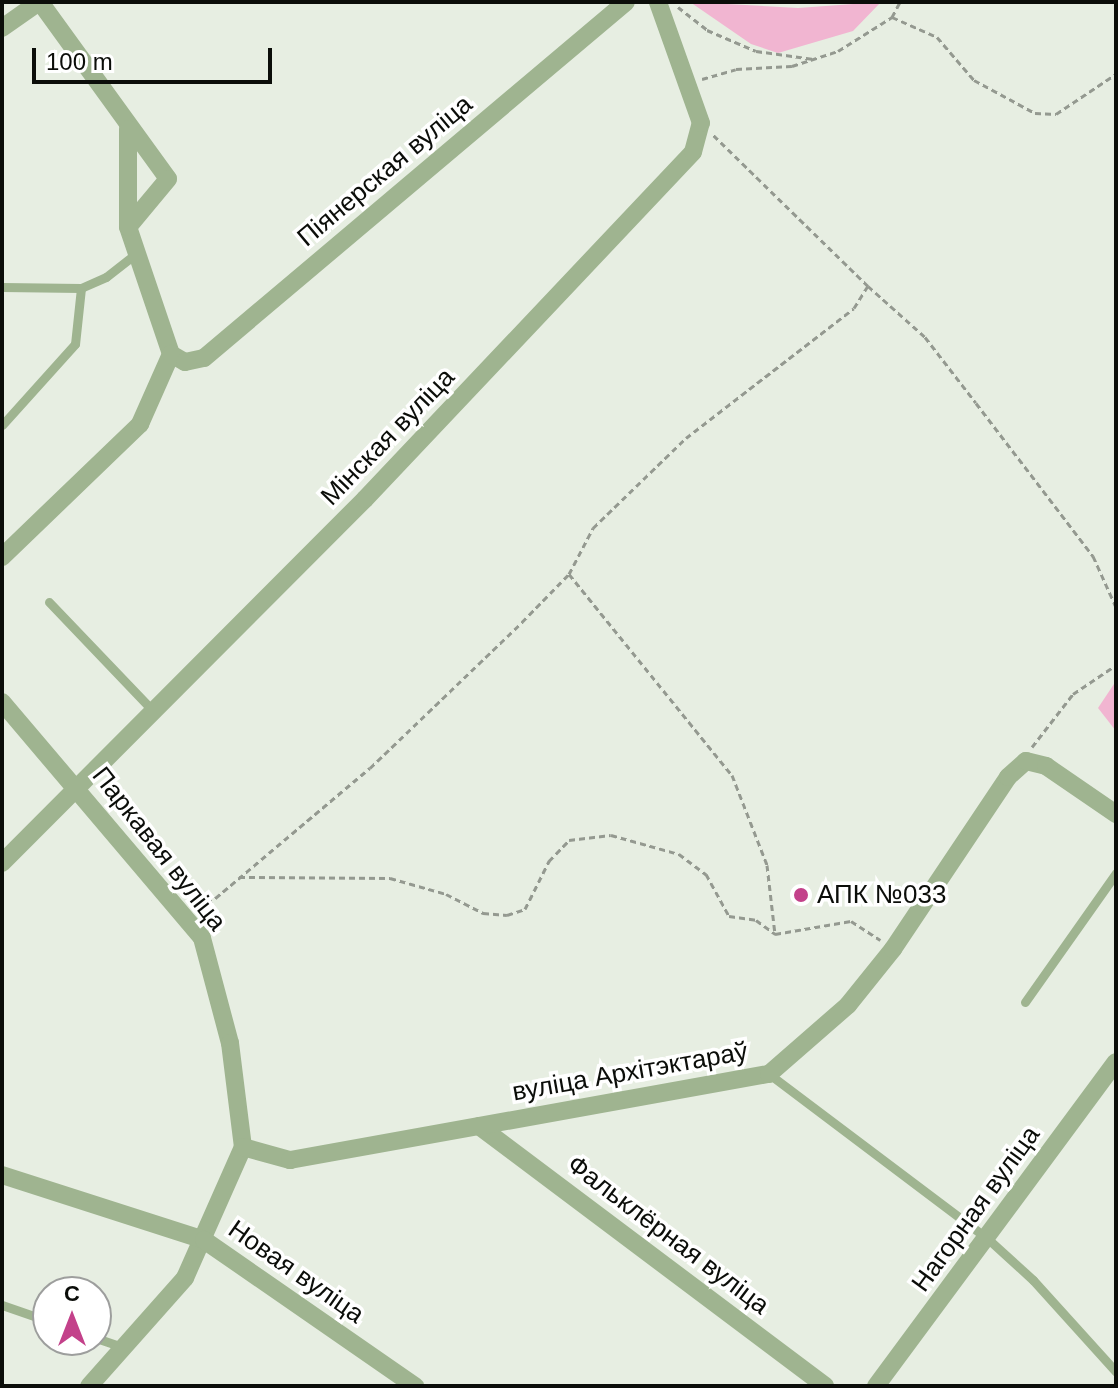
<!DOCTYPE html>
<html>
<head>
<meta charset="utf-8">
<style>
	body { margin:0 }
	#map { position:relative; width:1118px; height:1388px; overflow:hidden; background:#e7eee2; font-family:Arial,sans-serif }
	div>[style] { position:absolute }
	.green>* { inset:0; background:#f1b5d1 }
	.path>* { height:3px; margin-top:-1.5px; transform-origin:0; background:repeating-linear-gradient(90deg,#949990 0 6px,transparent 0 10px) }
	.service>* { height:9px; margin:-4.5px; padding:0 4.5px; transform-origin:4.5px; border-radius:4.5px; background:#9fb490 }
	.minor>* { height:18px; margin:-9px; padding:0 9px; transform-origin:9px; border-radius:9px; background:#9fb490 }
	.dots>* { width:22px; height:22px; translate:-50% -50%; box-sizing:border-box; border:4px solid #fff; border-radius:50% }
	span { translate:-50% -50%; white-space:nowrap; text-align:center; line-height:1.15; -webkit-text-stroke:7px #fff; paint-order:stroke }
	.street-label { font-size:26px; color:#0b0d09 }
	.poi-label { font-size:26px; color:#0b0d09 }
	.left { translate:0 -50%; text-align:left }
	.frame { position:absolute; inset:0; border:4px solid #0b0d09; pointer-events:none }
	.north { position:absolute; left:32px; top:1276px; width:80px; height:80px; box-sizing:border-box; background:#fff; border:2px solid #9d9e9d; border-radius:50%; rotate:0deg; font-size:22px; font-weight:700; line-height:32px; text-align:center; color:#0b0d09 }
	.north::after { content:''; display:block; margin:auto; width:28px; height:36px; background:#c3418a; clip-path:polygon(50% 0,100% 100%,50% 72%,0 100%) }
	.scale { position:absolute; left:32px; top:48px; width:240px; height:36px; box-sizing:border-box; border:4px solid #0b0d09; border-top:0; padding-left:10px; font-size:24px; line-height:28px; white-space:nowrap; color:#0b0d09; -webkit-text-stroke:6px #fff; paint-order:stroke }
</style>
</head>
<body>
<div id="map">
	<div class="green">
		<i style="clip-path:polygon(690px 2px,798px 8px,881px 2px,853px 31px,778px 53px,751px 44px)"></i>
		<i style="clip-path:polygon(1116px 681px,1116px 731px,1098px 708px)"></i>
	</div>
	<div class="path">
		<i style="left:678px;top:7px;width:37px;rotate:38deg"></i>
		<i style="left:707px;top:30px;width:53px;rotate:23.2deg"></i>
		<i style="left:756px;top:51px;width:58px;rotate:8deg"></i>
		<i style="left:892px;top:17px;width:49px;rotate:24deg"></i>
		<i style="left:937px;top:37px;width:57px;rotate:49.3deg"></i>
		<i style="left:974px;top:80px;width:69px;rotate:28.4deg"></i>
		<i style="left:1035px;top:113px;width:21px;rotate:3deg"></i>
		<i style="left:1056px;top:114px;width:72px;rotate:-33.7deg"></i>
		<i style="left:702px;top:79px;width:35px;rotate:-16deg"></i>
		<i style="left:736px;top:69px;width:56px;rotate:-3.1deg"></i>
		<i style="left:792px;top:66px;width:48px;rotate:-18.1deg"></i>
		<i style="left:838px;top:51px;width:64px;rotate:-32.2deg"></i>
		<i style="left:892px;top:17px;width:17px;rotate:-62deg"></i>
		<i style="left:868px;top:286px;width:76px;rotate:41.8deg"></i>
		<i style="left:925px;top:337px;width:83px;rotate:52.3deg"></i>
		<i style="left:976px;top:403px;width:193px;rotate:52.6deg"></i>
		<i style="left:1093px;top:556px;width:56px;rotate:65.7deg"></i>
		<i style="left:569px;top:574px;width:259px;rotate:51deg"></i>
		<i style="left:732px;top:775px;width:97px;rotate:68.7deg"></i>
		<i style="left:767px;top:865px;width:69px;rotate:83.4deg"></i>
		<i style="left:775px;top:934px;width:77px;rotate:-9.7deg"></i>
		<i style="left:851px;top:921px;width:35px;rotate:33deg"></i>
		<i style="left:1032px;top:747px;width:67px;rotate:-52.3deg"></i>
		<i style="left:1073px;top:694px;width:52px;rotate:-34deg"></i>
		<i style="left:239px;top:877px;width:151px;rotate:0.4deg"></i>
		<i style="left:390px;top:878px;width:58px;rotate:15.9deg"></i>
		<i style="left:446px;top:894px;width:42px;rotate:27.2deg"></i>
		<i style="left:483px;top:913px;width:24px;rotate:5deg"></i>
		<i style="left:507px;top:915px;width:19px;rotate:-18deg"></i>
		<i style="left:525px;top:909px;width:54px;rotate:-63.4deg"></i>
		<i style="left:549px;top:861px;width:29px;rotate:-46deg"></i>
		<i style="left:569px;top:840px;width:42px;rotate:-6.8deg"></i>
		<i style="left:611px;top:835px;width:71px;rotate:15.6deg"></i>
		<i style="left:679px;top:854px;width:34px;rotate:37deg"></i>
		<i style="left:706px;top:874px;width:48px;rotate:61.3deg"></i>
		<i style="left:729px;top:916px;width:27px;rotate:8deg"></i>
		<i style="left:756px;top:920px;width:24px;rotate:36deg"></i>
		<i style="left:200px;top:911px;width:222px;rotate:-40.1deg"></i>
		<i style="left:370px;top:768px;width:211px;rotate:-43.8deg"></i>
		<i style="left:522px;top:622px;width:67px;rotate:-45.6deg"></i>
		<i style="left:569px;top:574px;width:52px;rotate:-62.4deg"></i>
		<i style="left:593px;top:528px;width:129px;rotate:-44.1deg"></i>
		<i style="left:686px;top:438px;width:212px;rotate:-37.7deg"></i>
		<i style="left:854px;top:308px;width:26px;rotate:-58deg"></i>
		<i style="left:868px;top:286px;width:216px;rotate:-135.7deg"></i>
	</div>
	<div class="service">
		<i style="left:2px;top:287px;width:79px;rotate:0.7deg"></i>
		<i style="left:81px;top:288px;width:56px;rotate:96.1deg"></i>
		<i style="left:75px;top:344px;width:109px;rotate:132deg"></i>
		<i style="left:81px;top:288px;width:27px;rotate:-24deg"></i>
		<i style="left:106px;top:277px;width:37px;rotate:-38deg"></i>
		<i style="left:49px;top:602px;width:153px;rotate:46.3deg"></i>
		<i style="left:1025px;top:1002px;width:158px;rotate:-54.8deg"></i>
		<i style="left:769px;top:1074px;width:274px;rotate:37deg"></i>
		<i style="left:988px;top:1239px;width:61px;rotate:42.3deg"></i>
		<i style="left:1033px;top:1280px;width:124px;rotate:47.9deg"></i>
		<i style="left:2px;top:1305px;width:49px;rotate:19.2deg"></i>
		<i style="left:96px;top:1338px;width:31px;rotate:19deg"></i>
	</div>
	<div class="minor">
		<i style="left:40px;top:2px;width:218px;rotate:54.1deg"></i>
		<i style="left:168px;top:179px;width:62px;rotate:129.8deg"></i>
		<i style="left:128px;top:227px;width:134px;rotate:71.3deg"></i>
		<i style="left:2px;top:28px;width:45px;rotate:-35.1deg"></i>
		<i style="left:128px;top:129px;width:98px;rotate:90deg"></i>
		<i style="left:2px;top:557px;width:192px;rotate:-43.9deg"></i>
		<i style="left:140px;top:424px;width:77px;rotate:-66.1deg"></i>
		<i style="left:171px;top:354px;width:16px;rotate:30deg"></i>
		<i style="left:185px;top:362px;width:19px;rotate:-12deg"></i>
		<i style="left:204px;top:358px;width:552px;rotate:-40.15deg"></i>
		<i style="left:2px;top:702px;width:309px;rotate:49.7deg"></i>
		<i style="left:202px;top:938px;width:109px;rotate:75.1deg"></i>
		<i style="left:230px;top:1043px;width:105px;rotate:82.9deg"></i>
		<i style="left:243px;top:1147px;width:143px;rotate:113.9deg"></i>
		<i style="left:185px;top:1278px;width:144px;rotate:131.6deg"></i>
		<i style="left:2px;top:863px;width:514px;rotate:-45.08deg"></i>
		<i style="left:365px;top:499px;width:477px;rotate:-46.6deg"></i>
		<i style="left:693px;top:152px;width:30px;rotate:-75deg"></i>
		<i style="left:701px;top:123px;width:128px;rotate:-109.6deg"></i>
		<i style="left:479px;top:1126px;width:433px;rotate:36.9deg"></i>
		<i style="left:243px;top:1147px;width:49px;rotate:15.5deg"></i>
		<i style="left:290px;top:1160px;width:487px;rotate:-10.2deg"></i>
		<i style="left:769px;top:1074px;width:105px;rotate:-41.1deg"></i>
		<i style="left:848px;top:1005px;width:72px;rotate:-51.2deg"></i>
		<i style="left:893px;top:949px;width:207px;rotate:-56.2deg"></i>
		<i style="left:1008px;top:777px;width:24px;rotate:-42deg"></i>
		<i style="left:1026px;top:761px;width:21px;rotate:14deg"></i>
		<i style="left:1046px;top:766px;width:85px;rotate:34.4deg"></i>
		<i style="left:2px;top:1175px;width:212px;rotate:17.8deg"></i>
		<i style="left:204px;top:1240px;width:257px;rotate:34.7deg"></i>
		<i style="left:876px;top:1386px;width:403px;rotate:-53.5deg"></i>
	</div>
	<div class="dots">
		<i style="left:801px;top:895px;background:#c3418a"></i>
	</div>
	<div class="street-label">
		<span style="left:385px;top:171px;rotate:-40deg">Піянерская вуліца</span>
		<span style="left:388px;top:437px;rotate:-46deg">Мінская вуліца</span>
		<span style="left:159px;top:849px;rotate:52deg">Паркавая вуліца</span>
		<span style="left:630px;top:1072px;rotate:-10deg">вуліца Архітэктараў</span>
		<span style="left:976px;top:1209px;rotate:-54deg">Нагорная вуліца</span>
		<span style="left:668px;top:1235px;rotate:37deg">Фальклёрная вуліца</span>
		<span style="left:296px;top:1272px;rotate:35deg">Новая вуліца</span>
	</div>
	<div class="poi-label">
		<span class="left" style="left:817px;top:895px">АПК №033</span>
	</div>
	<div class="frame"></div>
	<div class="north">С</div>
	<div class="scale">100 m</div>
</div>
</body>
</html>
